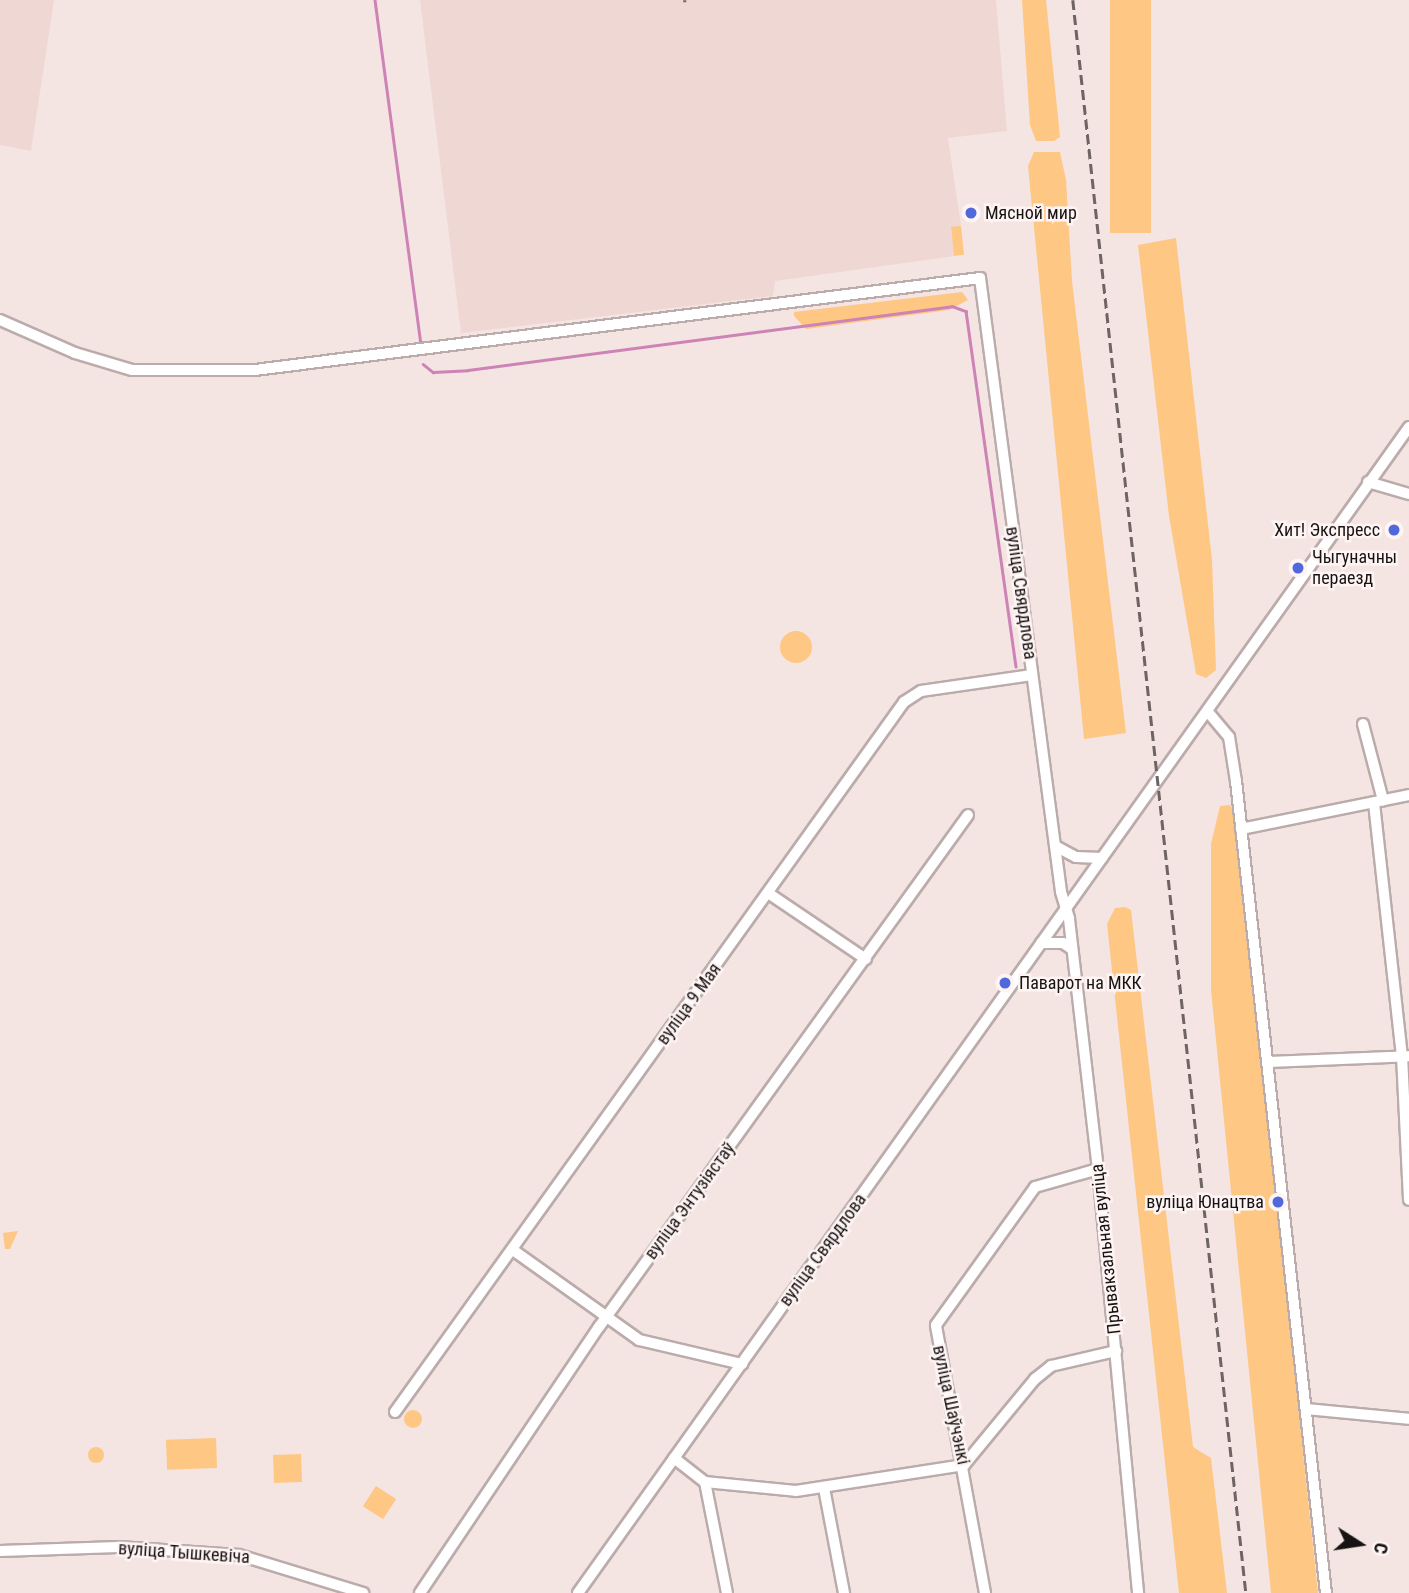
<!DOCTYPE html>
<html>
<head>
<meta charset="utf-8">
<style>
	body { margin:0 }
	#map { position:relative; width:1409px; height:1593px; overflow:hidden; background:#f4e5e3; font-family:"Roboto Condensed",sans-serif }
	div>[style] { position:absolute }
	.built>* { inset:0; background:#efd7d4 }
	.green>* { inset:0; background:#fec784; transform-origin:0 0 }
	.round { border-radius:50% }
	.stream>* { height:2.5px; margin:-1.25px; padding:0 1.25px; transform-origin:1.25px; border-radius:1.25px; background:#cd83b5 }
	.roads { filter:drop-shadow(2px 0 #bbacab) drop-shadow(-2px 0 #bbacab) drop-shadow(0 2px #bbacab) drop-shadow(0 -2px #bbacab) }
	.minor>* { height:10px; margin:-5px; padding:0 5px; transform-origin:5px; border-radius:5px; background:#fff }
	.rail>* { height:2.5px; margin-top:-1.25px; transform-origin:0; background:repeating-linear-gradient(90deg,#6d6463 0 10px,transparent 0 15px) }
	.dots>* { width:19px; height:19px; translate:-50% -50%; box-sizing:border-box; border:4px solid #fdf4f3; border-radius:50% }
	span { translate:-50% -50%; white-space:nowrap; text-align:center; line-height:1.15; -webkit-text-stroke:5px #fdf4f3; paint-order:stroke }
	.poi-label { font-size:18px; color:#181313 }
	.left { translate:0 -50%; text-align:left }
	.right { translate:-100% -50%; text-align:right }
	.street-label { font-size:18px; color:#181313 }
	.north { position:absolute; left:1325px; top:1509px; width:70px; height:70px; -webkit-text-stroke:5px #fdf4f3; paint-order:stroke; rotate:102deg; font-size:19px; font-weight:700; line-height:28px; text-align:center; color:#181313 }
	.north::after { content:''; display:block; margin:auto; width:24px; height:32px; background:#181313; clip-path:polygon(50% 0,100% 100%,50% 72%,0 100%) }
</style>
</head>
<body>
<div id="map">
	<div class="built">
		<i style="clip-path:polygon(0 0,54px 0,31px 151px,0 145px)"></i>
		<i style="clip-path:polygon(420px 0,996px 0,1007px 131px,948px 138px,961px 226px,951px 229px,955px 256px,775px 281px,773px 296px,461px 333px)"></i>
	</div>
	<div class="green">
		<i style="clip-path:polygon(1022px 0,1046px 0,1060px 137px,1054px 141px,1036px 141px,1030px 125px)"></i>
		<i style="left:1110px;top:0;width:41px;height:233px"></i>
		<i style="clip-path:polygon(1034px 152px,1060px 152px,1066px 180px,1072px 281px,1126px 733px,1084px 739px,1028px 166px)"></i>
		<i style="left:961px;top:226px;width:29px;height:10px;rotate:84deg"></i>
		<i style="clip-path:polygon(1176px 238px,1212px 560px,1216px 670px,1206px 678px,1196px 674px,1169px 516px,1138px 245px)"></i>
		<i style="clip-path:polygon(962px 292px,968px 300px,949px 310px,806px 329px,794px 316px,794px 312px)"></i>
		<i class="round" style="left:780px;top:631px;width:32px;height:32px"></i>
		<i style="clip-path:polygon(1229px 805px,1235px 810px,1318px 1593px,1271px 1593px,1211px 990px,1211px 844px,1220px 806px)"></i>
		<i style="clip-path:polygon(1125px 907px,1131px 910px,1193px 1447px,1211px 1458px,1227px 1593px,1179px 1593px,1107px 924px,1115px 908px)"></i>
		<i style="clip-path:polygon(18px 1231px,10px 1249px,5px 1249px,3px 1233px)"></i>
		<i class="round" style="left:404px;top:1410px;width:18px;height:18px"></i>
		<i style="left:216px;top:1438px;width:30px;height:50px;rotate:88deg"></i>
		<i class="round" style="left:88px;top:1447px;width:16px;height:16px"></i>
		<i style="left:301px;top:1454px;width:28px;height:28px;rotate:88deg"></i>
		<i style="left:376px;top:1486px;width:24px;height:24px;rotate:33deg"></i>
	</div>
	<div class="stream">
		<i style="left:375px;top:0;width:348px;rotate:82.4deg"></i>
		<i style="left:423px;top:364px;width:13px;rotate:39deg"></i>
		<i style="left:433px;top:372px;width:35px;rotate:-3deg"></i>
		<i style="left:468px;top:370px;width:488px;rotate:-7.5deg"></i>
		<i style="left:952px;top:306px;width:15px;rotate:20deg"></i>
		<i style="left:966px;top:311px;width:359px;rotate:82deg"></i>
	</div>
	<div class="roads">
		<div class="minor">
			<i style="left:0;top:320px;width:82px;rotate:23.7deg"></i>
			<i style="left:75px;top:353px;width:59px;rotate:16.6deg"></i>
			<i style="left:132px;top:370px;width:123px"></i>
			<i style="left:255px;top:370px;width:731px;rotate:-7.23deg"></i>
			<i style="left:980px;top:278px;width:619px;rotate:82.48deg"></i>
			<i style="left:1061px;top:892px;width:28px;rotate:73deg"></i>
			<i style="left:1069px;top:919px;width:252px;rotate:83.4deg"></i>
			<i style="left:1098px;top:1169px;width:426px;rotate:84.6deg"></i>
			<i style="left:1368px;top:482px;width:43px;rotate:16.3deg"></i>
			<i style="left:1208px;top:712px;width:33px;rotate:50deg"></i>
			<i style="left:1229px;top:737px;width:45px;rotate:81deg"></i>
			<i style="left:1236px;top:781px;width:817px;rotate:83.68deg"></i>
			<i style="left:1363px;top:724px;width:79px;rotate:75.3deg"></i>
			<i style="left:1374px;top:803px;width:255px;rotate:83.7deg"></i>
			<i style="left:1402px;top:1056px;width:144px;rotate:87.2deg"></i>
			<i style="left:1241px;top:829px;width:171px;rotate:-11.4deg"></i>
			<i style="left:1057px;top:847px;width:21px;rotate:28deg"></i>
			<i style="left:1076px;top:857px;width:26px;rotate:2deg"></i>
			<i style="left:768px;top:893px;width:118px;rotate:34deg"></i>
			<i style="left:1041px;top:943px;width:22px"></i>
			<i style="left:1063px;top:943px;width:11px;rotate:34deg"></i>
			<i style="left:1268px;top:1062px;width:141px;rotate:-2.4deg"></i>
			<i style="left:513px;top:1250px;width:155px;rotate:35.5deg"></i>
			<i style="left:639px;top:1340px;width:106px;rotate:13.1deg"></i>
			<i style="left:1306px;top:1409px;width:103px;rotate:5.5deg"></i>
			<i style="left:395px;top:1412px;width:874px;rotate:-54.36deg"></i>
			<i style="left:904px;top:702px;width:20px;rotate:-33deg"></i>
			<i style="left:921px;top:691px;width:112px;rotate:-8.2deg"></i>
			<i style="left:674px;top:1458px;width:39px;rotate:38deg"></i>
			<i style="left:705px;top:1482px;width:113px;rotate:78.8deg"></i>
			<i style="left:705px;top:1482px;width:91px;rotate:5.6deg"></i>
			<i style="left:796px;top:1491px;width:170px;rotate:-8.8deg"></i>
			<i style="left:964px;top:1465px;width:112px;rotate:-50.5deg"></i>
			<i style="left:1035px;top:1379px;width:21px;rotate:-39deg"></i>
			<i style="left:1051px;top:1366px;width:67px;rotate:-13deg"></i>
			<i style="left:824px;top:1488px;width:107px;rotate:79.2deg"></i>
			<i style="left:0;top:1551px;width:118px;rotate:-1.9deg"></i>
			<i style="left:118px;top:1547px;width:121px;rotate:3.8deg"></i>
			<i style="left:239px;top:1555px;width:130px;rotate:17deg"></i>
			<i style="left:420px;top:1593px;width:321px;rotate:-56.1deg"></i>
			<i style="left:599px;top:1327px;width:631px;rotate:-54.22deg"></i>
			<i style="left:578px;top:1593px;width:1432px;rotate:-54.52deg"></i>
			<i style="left:985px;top:1593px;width:272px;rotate:-100.4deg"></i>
			<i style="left:936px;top:1325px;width:170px;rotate:-54.3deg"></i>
			<i style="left:1035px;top:1187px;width:66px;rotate:-15.9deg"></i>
		</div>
	</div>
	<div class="rail">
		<i style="left:685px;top:0;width:2px;rotate:90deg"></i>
		<i style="left:1073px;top:0;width:1602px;rotate:83.8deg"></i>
	</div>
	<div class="dots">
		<i style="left:971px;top:213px;background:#5168dd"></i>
		<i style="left:1394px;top:530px;background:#5168dd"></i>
		<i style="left:1298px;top:568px;background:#5168dd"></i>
		<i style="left:1005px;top:983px;background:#5168dd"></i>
		<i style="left:1278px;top:1202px;background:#5168dd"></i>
	</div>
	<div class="poi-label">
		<span class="left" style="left:985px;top:213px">Мясной мир</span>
		<span class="right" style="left:1380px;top:530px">Хит! Экспресс</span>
		<span class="left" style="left:1312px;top:568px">Чыгуначны<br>пераезд</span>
		<span class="left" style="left:1019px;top:983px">Паварот на МКК</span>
		<span class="right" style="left:1264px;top:1202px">вуліца Юнацтва</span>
	</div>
	<div class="street-label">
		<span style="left:1021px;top:593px;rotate:82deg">вуліца Свярдлова</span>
		<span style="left:689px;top:1004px;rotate:-54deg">вуліца 9 Мая</span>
		<span style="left:690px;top:1201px;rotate:-54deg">вуліца Энтузіястаў</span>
		<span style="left:1106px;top:1249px;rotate:-96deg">Прывакзальная вуліца</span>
		<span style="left:823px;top:1250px;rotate:-54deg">вуліца Свярдлова</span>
		<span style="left:951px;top:1405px;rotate:78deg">вуліца Шаўчэнкі</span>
		<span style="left:184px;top:1553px;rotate:4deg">вуліца Тышкевіча</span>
	</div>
	<div class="north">С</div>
</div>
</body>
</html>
